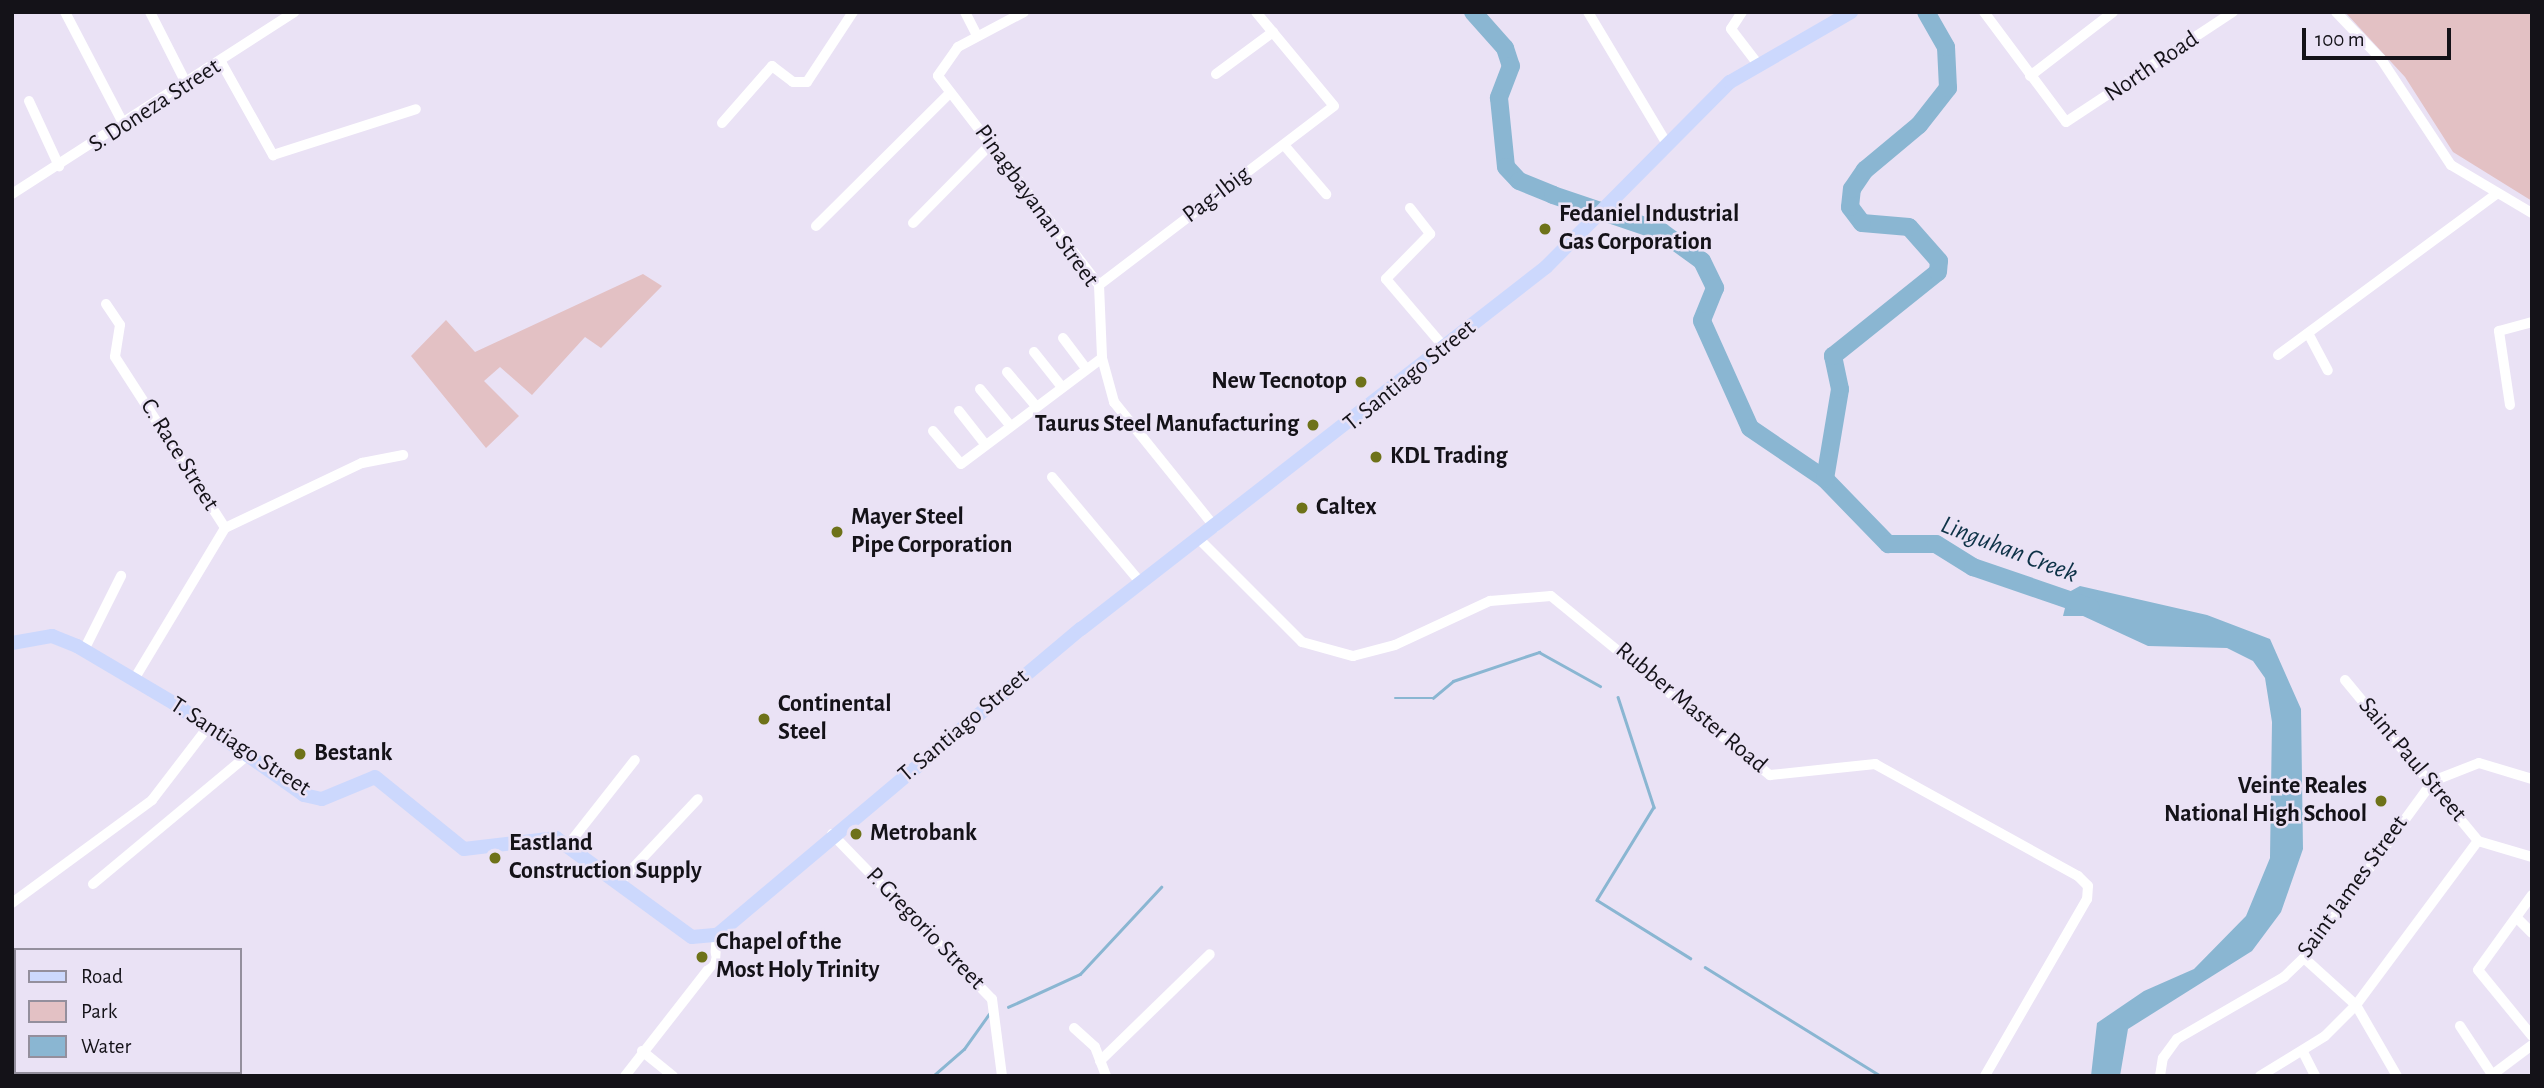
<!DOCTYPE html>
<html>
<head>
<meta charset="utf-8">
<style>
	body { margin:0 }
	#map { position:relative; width:2544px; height:1088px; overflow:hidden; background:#eae2f5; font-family:"Alegreya Sans",sans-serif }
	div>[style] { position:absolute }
	.green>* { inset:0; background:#e3c1c4 }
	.water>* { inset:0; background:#8ab6d2 }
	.stream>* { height:2.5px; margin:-1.25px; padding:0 1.25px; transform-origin:1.25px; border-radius:1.25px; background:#8ab6d2 }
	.river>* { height:18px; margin:-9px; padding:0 9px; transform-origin:9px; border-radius:9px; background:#8ab6d2 }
	.minor>* { height:10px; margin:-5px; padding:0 5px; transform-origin:5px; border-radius:5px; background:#fff }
	.major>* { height:14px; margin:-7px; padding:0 7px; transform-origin:7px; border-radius:7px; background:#ccd8fd }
	.dots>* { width:19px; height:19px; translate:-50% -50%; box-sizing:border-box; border:4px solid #eae2f5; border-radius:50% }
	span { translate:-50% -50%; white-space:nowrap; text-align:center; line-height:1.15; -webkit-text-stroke:5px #eae2f5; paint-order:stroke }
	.street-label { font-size:24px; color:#141218 }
	.poi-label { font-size:24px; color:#141218; font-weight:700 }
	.left { translate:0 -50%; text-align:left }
	.right { translate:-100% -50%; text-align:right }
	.water-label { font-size:26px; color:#0d3247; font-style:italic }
	.frame { position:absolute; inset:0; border:14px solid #141218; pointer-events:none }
	.legend { position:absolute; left:14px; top:948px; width:228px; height:126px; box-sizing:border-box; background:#eae2f5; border:2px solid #948f9d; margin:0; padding:9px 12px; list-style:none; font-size:21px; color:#141218 }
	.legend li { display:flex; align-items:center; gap:14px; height:35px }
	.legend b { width:35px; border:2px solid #948f9d }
	.scale { position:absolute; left:2302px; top:28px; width:149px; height:32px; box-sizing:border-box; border:4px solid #141218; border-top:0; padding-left:9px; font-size:21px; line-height:24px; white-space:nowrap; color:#141218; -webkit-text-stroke:5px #eae2f5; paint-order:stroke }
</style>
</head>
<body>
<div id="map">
	<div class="green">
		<i style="clip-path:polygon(2345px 12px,2532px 12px,2532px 201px,2453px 152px,2405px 77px)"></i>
		<i style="clip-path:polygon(643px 274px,662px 286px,601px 348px,585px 337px,532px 395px,500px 367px,484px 381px,519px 416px,486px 448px,411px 356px,446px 320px,475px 352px)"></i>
	</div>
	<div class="water">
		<i style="clip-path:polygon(2080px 586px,2207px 615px,2270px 639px,2301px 709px,2303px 849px,2281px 912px,2252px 951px,2128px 1029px,2120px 1076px,2091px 1076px,2097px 1023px,2144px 991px,2194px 969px,2246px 916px,2270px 858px,2272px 722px,2265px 678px,2253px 661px,2227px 648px,2148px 646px,2083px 616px,2063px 616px,2069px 592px)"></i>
	</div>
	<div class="stream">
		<i style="left:1618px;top:697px;width:116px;rotate:71.9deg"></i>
		<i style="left:1654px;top:807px;width:109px;rotate:121.5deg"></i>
		<i style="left:1597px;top:900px;width:110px;rotate:31.9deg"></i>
		<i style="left:1395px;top:698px;width:38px"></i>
		<i style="left:1433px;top:698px;width:26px;rotate:-40deg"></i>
		<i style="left:1453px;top:681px;width:91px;rotate:-18.6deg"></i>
		<i style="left:1539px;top:652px;width:70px;rotate:29.1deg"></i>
		<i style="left:1705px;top:967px;width:207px;rotate:31.8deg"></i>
		<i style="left:1008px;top:1007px;width:79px;rotate:-24.6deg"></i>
		<i style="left:1080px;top:974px;width:119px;rotate:-47deg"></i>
		<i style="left:933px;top:1076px;width:41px;rotate:-41.1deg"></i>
		<i style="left:964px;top:1049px;width:43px;rotate:-54.5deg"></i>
	</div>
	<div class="river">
		<i style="left:1473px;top:12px;width:48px;rotate:48.4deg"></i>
		<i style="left:1505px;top:48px;width:19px;rotate:72deg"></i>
		<i style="left:1511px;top:66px;width:34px;rotate:111deg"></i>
		<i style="left:1499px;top:98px;width:69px;rotate:84.2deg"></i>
		<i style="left:1506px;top:167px;width:19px;rotate:47deg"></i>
		<i style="left:1519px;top:181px;width:37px;rotate:22deg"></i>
		<i style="left:1553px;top:195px;width:115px;rotate:18.7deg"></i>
		<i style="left:1662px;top:232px;width:49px;rotate:35.9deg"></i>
		<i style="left:1702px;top:261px;width:30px;rotate:64deg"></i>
		<i style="left:1715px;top:288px;width:35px;rotate:112deg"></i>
		<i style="left:1702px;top:321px;width:117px;rotate:65.8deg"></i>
		<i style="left:1750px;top:428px;width:91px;rotate:34.2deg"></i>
		<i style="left:1825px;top:479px;width:91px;rotate:45.9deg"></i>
		<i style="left:1888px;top:544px;width:48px"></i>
		<i style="left:1936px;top:544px;width:44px;rotate:31.9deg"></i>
		<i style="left:1973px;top:567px;width:124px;rotate:18.9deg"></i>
		<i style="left:1825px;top:479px;width:91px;rotate:-80.5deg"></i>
		<i style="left:1840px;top:389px;width:34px;rotate:-102deg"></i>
		<i style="left:1833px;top:356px;width:134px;rotate:-38.7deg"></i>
		<i style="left:1938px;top:272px;width:11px;rotate:-85deg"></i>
		<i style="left:1939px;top:261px;width:45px;rotate:-131.4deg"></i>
		<i style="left:1909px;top:227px;width:47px;rotate:-175.1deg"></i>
		<i style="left:1862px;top:223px;width:20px;rotate:-127deg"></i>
		<i style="left:1850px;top:207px;width:18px;rotate:-84deg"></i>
		<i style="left:1852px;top:189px;width:23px;rotate:-56deg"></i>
		<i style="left:1865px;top:170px;width:70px;rotate:-39.8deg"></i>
		<i style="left:1919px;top:125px;width:47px;rotate:-51.9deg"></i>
		<i style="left:1948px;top:88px;width:41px;rotate:-92.8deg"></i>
		<i style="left:1946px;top:47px;width:40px;rotate:-119.7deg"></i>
	</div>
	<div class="minor">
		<i style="left:65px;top:12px;width:130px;rotate:62.4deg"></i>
		<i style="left:150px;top:12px;width:82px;rotate:63.1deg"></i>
		<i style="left:965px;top:12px;width:27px;rotate:63deg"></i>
		<i style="left:1024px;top:12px;width:75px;rotate:152.1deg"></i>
		<i style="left:958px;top:47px;width:35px;rotate:125deg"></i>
		<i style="left:938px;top:76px;width:264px;rotate:52.4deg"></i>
		<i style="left:1099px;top:285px;width:73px;rotate:87.6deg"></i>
		<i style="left:1102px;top:358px;width:46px;rotate:74.7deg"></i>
		<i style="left:1114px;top:402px;width:161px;rotate:51.1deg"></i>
		<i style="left:1588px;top:12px;width:154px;rotate:59.1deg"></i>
		<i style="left:1742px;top:12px;width:20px;rotate:123deg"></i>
		<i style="left:1731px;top:29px;width:43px;rotate:52.6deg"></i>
		<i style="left:1984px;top:12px;width:137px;rotate:53.3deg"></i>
		<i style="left:2066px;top:122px;width:200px;rotate:-33.4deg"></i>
		<i style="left:2336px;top:12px;width:65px;rotate:46.2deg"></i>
		<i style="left:2381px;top:59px;width:127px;rotate:56.6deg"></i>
		<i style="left:2451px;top:165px;width:94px;rotate:30.7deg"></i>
		<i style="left:221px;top:62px;width:107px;rotate:60.8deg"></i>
		<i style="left:273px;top:155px;width:150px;rotate:-17.8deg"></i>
		<i style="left:1216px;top:74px;width:71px;rotate:-36.4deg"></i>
		<i style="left:2030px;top:76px;width:105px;rotate:-37.6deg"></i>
		<i style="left:29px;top:101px;width:72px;rotate:65.2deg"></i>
		<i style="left:722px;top:123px;width:76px;rotate:-48.7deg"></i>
		<i style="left:772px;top:66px;width:26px;rotate:37deg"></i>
		<i style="left:793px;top:82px;width:14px"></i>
		<i style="left:807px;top:82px;width:84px;rotate:-56.7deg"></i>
		<i style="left:1284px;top:145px;width:65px;rotate:49.4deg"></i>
		<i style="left:12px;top:194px;width:336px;rotate:-32.8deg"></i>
		<i style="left:1410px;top:208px;width:33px;rotate:52deg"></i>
		<i style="left:1430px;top:234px;width:63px;rotate:134.4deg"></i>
		<i style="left:1386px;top:279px;width:91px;rotate:49.5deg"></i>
		<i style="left:913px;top:223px;width:114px;rotate:-45.4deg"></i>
		<i style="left:816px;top:226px;width:189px;rotate:-44.8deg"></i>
		<i style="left:1099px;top:285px;width:295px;rotate:-37.3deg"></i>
		<i style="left:1334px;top:106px;width:122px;rotate:-129.7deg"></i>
		<i style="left:106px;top:304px;width:25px;rotate:56deg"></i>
		<i style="left:120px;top:325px;width:32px;rotate:99deg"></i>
		<i style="left:115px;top:357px;width:203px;rotate:57.2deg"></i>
		<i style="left:225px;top:528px;width:175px;rotate:121deg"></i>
		<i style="left:2309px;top:335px;width:40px;rotate:62deg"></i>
		<i style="left:1063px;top:338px;width:38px;rotate:53deg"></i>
		<i style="left:1034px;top:352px;width:43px;rotate:51.5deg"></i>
		<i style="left:2278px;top:355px;width:270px;rotate:-36.4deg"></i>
		<i style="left:1007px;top:372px;width:43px;rotate:49.7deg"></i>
		<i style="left:980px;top:389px;width:45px;rotate:50.4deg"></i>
		<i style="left:2510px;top:405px;width:75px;rotate:-98.5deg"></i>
		<i style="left:2499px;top:331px;width:34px;rotate:-15deg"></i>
		<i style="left:959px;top:411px;width:42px;rotate:51.8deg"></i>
		<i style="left:933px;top:431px;width:43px;rotate:49.7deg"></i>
		<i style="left:961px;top:464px;width:176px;rotate:-36.9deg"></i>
		<i style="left:1052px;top:477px;width:138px;rotate:50deg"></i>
		<i style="left:225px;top:528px;width:152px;rotate:-25.4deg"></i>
		<i style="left:362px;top:463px;width:42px;rotate:-11deg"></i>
		<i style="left:1199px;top:539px;width:146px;rotate:45deg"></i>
		<i style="left:1302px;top:642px;width:53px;rotate:15.4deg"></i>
		<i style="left:1353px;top:656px;width:43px;rotate:-14.7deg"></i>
		<i style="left:1395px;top:645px;width:105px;rotate:-24.9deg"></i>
		<i style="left:1490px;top:601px;width:61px;rotate:-4.7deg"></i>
		<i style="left:1551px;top:596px;width:283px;rotate:39.3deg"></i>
		<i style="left:1770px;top:775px;width:106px;rotate:-6deg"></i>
		<i style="left:1875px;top:764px;width:232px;rotate:28.9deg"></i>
		<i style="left:2078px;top:876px;width:14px;rotate:45deg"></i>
		<i style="left:2088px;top:886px;width:13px;rotate:94deg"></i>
		<i style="left:2087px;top:899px;width:204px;rotate:120deg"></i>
		<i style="left:84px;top:650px;width:83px;rotate:-63.4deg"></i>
		<i style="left:2345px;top:680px;width:209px;rotate:50.4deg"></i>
		<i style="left:832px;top:834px;width:230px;rotate:45.9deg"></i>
		<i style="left:992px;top:999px;width:78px;rotate:82.6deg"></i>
		<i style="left:2478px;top:841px;width:56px;rotate:16.5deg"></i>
		<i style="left:568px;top:845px;width:108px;rotate:-51.8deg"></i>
		<i style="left:619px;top:883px;width:115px;rotate:-46.8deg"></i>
		<i style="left:93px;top:884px;width:202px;rotate:-39.8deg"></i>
		<i style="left:2532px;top:895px;width:92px;rotate:125.8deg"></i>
		<i style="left:2478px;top:970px;width:85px;rotate:50.7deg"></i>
		<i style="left:12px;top:903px;width:174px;rotate:-36.3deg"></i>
		<i style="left:152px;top:800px;width:92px;rotate:-52.5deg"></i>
		<i style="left:2517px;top:918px;width:21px;rotate:45deg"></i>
		<i style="left:2304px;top:958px;width:70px;rotate:42.1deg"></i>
		<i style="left:2356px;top:1005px;width:82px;rotate:60deg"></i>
		<i style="left:2460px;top:1026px;width:60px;rotate:56.6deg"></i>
		<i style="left:1074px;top:1028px;width:28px;rotate:42deg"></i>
		<i style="left:1095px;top:1047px;width:31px;rotate:69deg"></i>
		<i style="left:642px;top:1051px;width:40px;rotate:39deg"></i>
		<i style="left:2303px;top:1052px;width:27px;rotate:63deg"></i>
		<i style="left:1100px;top:1061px;width:153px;rotate:-44.2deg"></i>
		<i style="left:2492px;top:1075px;width:50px;rotate:-36.9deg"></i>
		<i style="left:625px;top:1076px;width:146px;rotate:-52deg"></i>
		<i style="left:715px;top:961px;width:26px;rotate:-86deg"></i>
		<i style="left:2160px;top:1076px;width:18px;rotate:-81deg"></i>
		<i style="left:2163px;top:1058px;width:24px;rotate:-54deg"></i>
		<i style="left:2177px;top:1039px;width:124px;rotate:-30.1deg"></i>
		<i style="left:2284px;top:977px;width:28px;rotate:-44deg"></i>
		<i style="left:2304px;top:958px;width:219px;rotate:-53.9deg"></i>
		<i style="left:2433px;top:781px;width:49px;rotate:-21.4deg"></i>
		<i style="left:2479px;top:763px;width:55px;rotate:16.8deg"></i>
		<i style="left:2260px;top:1076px;width:76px;rotate:-31.6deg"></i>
		<i style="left:2325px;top:1036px;width:44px;rotate:-45deg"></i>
		<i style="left:2356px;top:1005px;width:204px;rotate:-53.4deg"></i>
	</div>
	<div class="major">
		<i style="left:12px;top:643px;width:41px;rotate:-9.9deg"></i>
		<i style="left:52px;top:636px;width:27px;rotate:22deg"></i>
		<i style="left:77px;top:646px;width:114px;rotate:30.6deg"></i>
		<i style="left:175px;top:704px;width:158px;rotate:35.2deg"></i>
		<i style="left:304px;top:795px;width:18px;rotate:13deg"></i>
		<i style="left:322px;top:799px;width:57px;rotate:-22.5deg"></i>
		<i style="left:375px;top:777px;width:114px;rotate:39deg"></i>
		<i style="left:464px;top:849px;width:93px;rotate:-6.8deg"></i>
		<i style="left:556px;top:838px;width:168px;rotate:36.1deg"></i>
		<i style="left:692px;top:937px;width:25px;rotate:-5deg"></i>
		<i style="left:717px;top:935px;width:476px;rotate:-40.1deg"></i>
		<i style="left:1081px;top:629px;width:589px;rotate:-37.9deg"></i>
		<i style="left:1546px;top:267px;width:261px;rotate:-45.2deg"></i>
		<i style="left:1730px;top:82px;width:140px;rotate:-30deg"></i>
	</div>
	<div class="dots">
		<i style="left:1545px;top:229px;background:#6e7219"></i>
		<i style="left:1361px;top:382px;background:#6e7219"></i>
		<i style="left:1313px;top:425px;background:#6e7219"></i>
		<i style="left:1376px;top:457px;background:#6e7219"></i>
		<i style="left:1302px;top:508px;background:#6e7219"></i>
		<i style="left:837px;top:532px;background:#6e7219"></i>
		<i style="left:764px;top:719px;background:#6e7219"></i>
		<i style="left:300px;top:754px;background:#6e7219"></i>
		<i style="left:2381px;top:801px;background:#6e7219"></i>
		<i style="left:856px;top:834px;background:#6e7219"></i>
		<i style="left:495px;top:858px;background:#6e7219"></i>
		<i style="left:702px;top:957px;background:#6e7219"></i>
	</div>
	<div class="street-label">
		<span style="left:2152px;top:67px;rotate:-34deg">North Road</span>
		<span style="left:155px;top:106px;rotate:-33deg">S. Doneza Street</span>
		<span style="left:1217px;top:195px;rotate:-37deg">Pag-Ibig</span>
		<span style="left:1036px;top:206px;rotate:54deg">Pinagbayanan Street</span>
		<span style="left:1410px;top:376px;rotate:-39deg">T. Santiago Street</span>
		<span style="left:179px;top:455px;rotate:58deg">C. Race Street</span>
		<span style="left:1691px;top:708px;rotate:40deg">Rubber Master Road</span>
		<span style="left:964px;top:726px;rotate:-40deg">T. Santiago Street</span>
		<span style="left:240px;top:747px;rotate:33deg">T. Santiago Street</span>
		<span style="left:2412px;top:760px;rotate:50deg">Saint Paul Street</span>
		<span style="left:2353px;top:887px;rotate:-54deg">Saint James Street</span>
		<span style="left:925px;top:929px;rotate:46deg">P. Gregorio Street</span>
	</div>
	<div class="poi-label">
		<span class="left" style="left:1559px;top:229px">Fedaniel Industrial<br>Gas Corporation</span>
		<span class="right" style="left:1347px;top:382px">New Tecnotop</span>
		<span class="right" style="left:1299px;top:425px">Taurus Steel Manufacturing</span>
		<span class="left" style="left:1390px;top:457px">KDL Trading</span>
		<span class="left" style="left:1316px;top:508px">Caltex</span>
		<span class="left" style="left:851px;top:532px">Mayer Steel<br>Pipe Corporation</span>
		<span class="left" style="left:778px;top:719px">Continental<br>Steel</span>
		<span class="left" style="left:314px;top:754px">Bestank</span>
		<span class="right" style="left:2367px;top:801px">Veinte Reales<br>National High School</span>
		<span class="left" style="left:870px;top:834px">Metrobank</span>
		<span class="left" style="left:509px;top:858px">Eastland<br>Construction Supply</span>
		<span class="left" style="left:716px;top:957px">Chapel of the<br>Most Holy Trinity</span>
	</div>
	<div class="water-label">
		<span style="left:2009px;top:550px;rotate:21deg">Linguhan Creek</span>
	</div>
	<div class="frame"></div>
	<ul class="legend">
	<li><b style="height:9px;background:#ccd8fd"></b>Road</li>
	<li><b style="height:19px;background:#e3c1c4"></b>Park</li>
	<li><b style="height:19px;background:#8ab6d2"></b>Water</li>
	</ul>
	<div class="scale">100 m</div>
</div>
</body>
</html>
